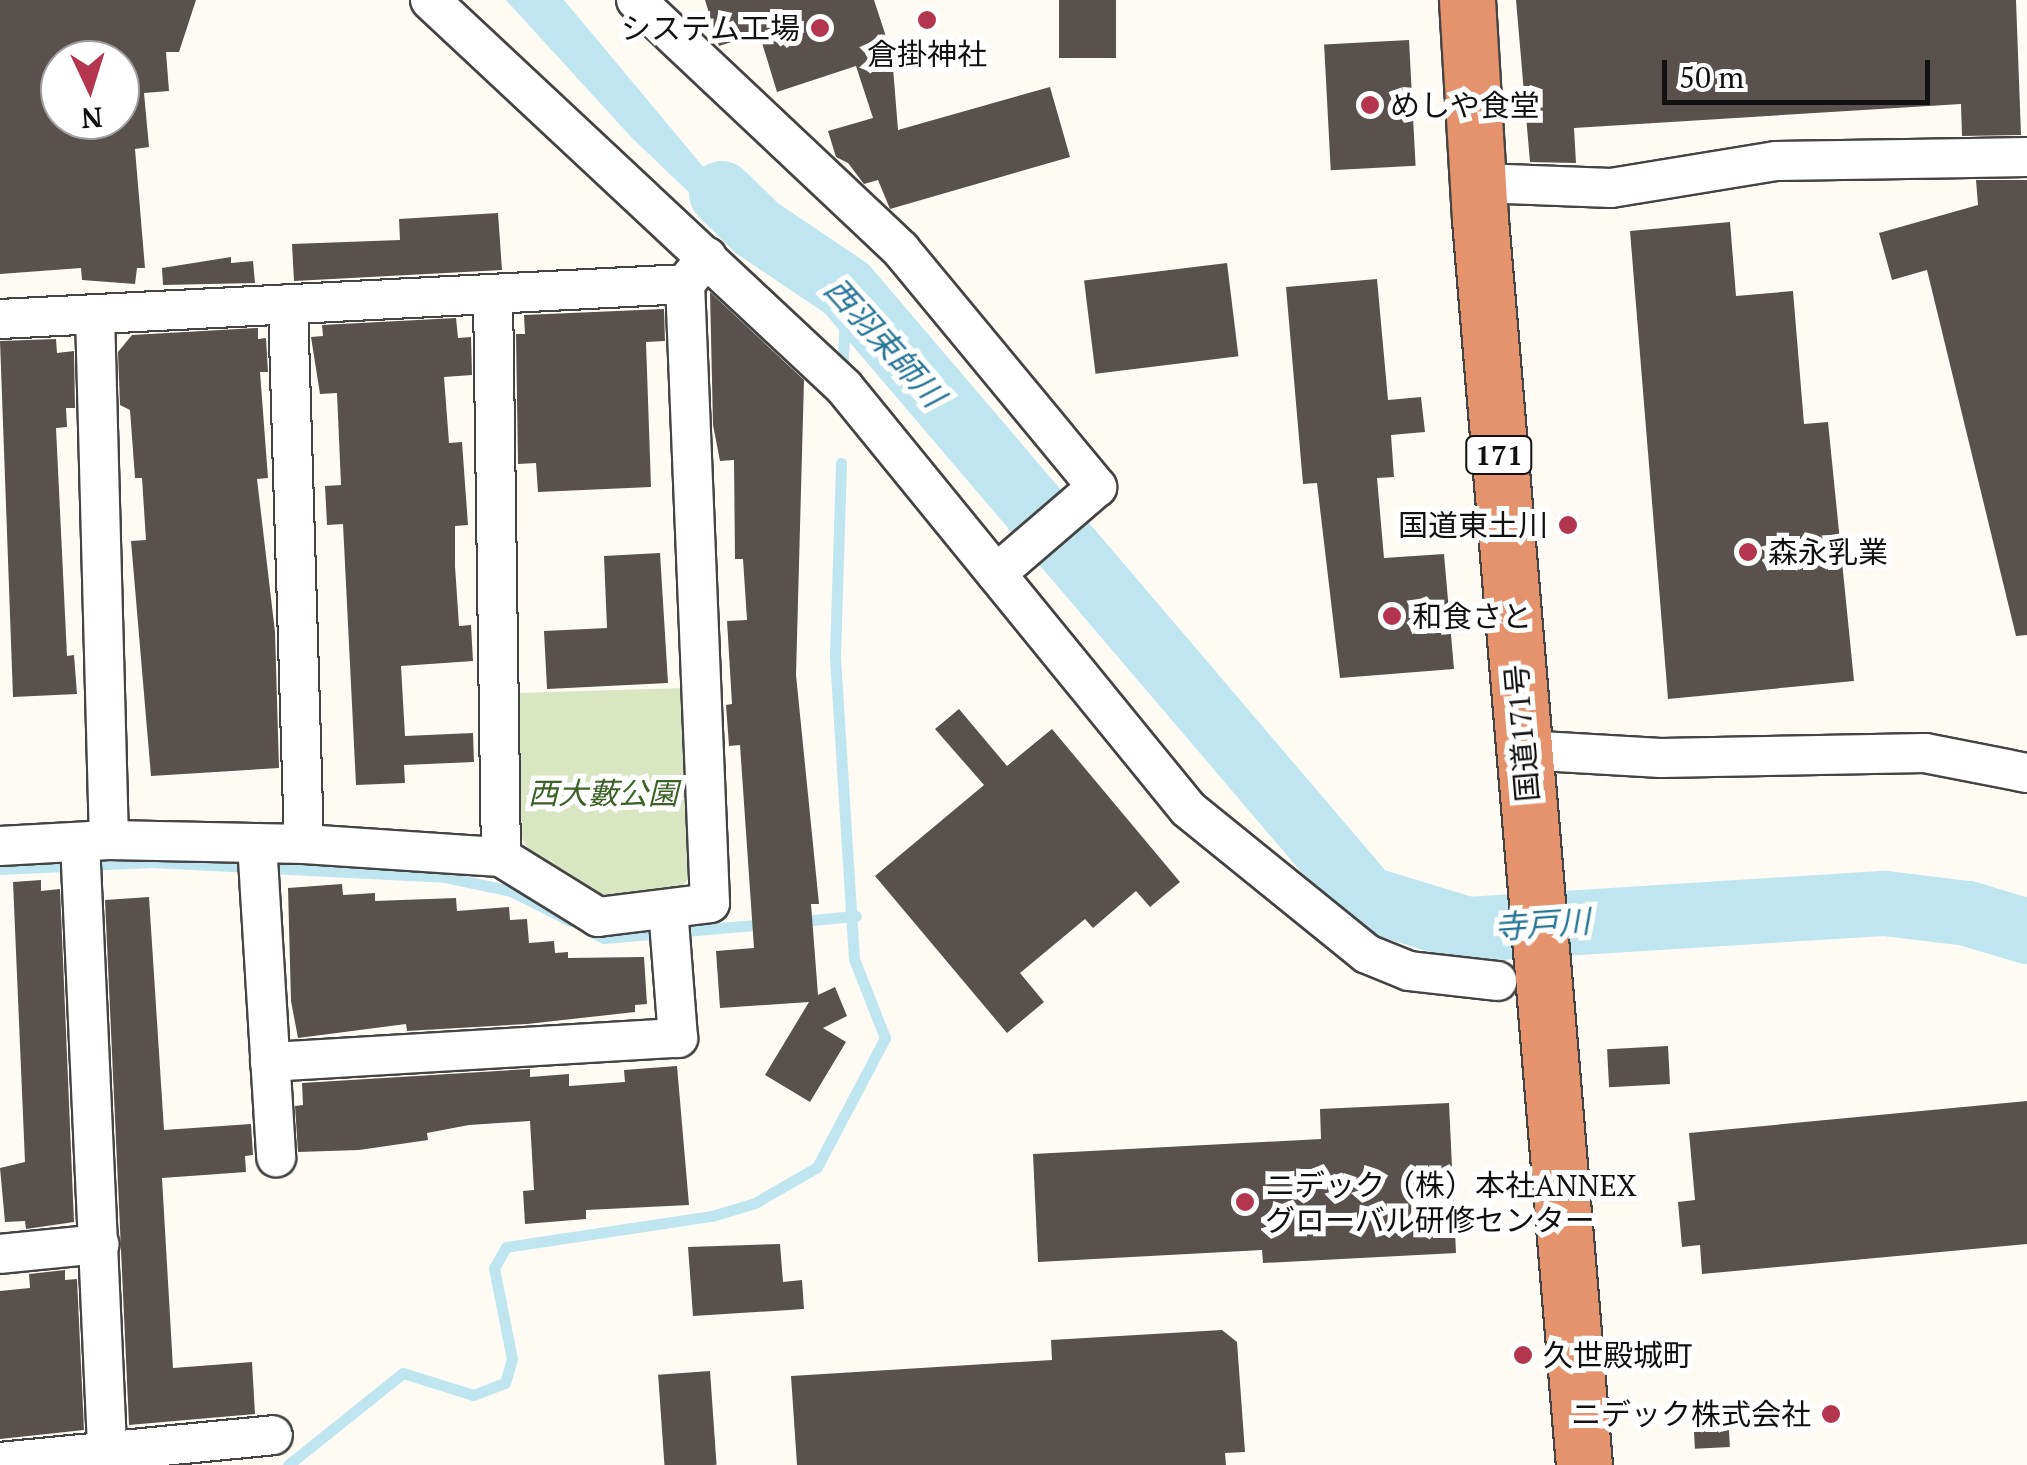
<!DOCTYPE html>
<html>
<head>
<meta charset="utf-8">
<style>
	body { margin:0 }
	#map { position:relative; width:2027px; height:1465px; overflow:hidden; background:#fefbf5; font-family:"PT Serif","Noto Sans JP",serif }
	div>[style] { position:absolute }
	.green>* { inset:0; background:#d9e6c1 }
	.water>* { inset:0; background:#bfe5f0 }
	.stream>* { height:11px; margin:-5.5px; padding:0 5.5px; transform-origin:5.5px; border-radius:5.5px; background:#bfe5f0 }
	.river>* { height:65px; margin:-32.5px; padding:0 32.5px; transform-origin:32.5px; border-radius:32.5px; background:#bfe5f0 }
	.building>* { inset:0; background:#58514e; transform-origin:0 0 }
	.roads { filter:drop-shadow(2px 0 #444) drop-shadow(-2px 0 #444) drop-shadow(0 2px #444) drop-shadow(0 -2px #444) }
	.street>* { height:38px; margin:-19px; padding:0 19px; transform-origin:19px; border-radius:19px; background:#fff }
	.highway>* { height:55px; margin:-27.5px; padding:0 27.5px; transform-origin:27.5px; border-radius:27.5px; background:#e5936c }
	.dots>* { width:28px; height:28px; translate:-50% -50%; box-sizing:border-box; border:5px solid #fff; border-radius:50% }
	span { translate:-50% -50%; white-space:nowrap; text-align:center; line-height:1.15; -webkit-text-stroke:10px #fff; paint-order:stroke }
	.shield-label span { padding:2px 8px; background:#fff; border:2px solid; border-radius:8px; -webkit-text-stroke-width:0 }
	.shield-label { font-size:28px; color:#111; font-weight:700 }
	.poi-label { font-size:30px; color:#111 }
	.right { translate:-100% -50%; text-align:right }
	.left { translate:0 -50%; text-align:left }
	.street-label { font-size:30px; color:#111 }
	.park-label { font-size:30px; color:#3b6227; font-style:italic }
	.water-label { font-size:32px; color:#267596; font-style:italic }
	.north { position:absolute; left:40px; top:40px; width:100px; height:100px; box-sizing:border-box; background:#fff; border:2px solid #a0a0a0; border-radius:50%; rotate:176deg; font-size:28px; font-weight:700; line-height:40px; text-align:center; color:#111 }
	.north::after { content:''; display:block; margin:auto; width:35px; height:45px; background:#b3364e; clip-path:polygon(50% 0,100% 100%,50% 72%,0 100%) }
	.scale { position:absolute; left:1662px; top:60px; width:268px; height:45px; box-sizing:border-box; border:5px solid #111; border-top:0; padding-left:12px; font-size:30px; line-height:35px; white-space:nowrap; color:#111; -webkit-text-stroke:8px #fff; paint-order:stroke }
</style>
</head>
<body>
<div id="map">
	<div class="green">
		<i style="clip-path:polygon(685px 688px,691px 875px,675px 897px,612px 899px,538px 864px,520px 835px,516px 693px)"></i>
	</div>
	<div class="water">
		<i style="clip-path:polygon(506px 0,564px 0,715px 181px,761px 224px,803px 242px,785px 255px,739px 240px,632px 138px)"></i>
	</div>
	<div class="stream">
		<i style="left:843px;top:359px;width:71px;rotate:-87.6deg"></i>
		<i style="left:0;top:869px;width:152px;rotate:-2.6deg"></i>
		<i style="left:152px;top:862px;width:293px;rotate:2.9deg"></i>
		<i style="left:445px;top:877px;width:67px;rotate:12deg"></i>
		<i style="left:511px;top:891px;width:67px;rotate:26.6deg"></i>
		<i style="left:800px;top:921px;width:56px;rotate:-5.1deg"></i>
		<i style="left:588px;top:930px;width:18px;rotate:27deg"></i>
		<i style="left:604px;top:938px;width:164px;rotate:-4.9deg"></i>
		<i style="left:288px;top:1465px;width:147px;rotate:-38.7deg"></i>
		<i style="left:403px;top:1373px;width:73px;rotate:17.4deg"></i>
		<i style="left:473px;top:1395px;width:34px;rotate:-21deg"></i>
		<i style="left:505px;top:1383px;width:25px;rotate:-74deg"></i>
		<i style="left:512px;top:1359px;width:93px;rotate:-101.2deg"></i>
		<i style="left:494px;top:1268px;width:24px;rotate:-60deg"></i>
		<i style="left:506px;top:1247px;width:208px;rotate:-8.6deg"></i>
		<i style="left:712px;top:1216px;width:45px;rotate:-16.8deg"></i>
		<i style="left:755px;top:1203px;width:72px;rotate:-30.1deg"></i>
		<i style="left:817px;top:1167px;width:146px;rotate:-62.2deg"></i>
		<i style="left:885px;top:1038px;width:85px;rotate:-111.4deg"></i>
		<i style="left:854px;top:959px;width:305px;rotate:-93.6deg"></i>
		<i style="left:835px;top:655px;width:192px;rotate:-88.2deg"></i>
	</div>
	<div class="river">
		<i style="left:721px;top:193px;width:50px;rotate:44.2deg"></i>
		<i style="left:757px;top:228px;width:107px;rotate:34deg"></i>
		<i style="left:846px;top:288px;width:802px;rotate:49.55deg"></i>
		<i style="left:1366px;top:898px;width:106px;rotate:17.1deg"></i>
		<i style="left:1467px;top:929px;width:419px;rotate:-3.6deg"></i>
		<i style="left:1885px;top:903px;width:83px;rotate:7deg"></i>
		<i style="left:1967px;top:913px;width:63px;rotate:16.7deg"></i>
	</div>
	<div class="building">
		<i style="clip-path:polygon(evenodd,0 0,196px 0,179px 52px,166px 52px,169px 91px,144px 93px,149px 147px,135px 149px,145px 268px,137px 268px,135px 284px,82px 280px,81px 268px,0 274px,0 0,60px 60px,120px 60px,120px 120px,60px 120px,60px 60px)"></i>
		<i style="clip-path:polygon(705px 0,874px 0,892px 55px,898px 130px,1050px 87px,1070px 157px,890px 209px,878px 180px,864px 184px,848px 163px,836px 157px,828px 131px,873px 118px,856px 66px,777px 92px,759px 33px,719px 46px)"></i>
		<i style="left:1059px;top:0;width:57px;height:58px"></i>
		<i style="clip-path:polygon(1516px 0,2016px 0,2021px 135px,1962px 136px,1961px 104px,1574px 128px,1576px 163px,1530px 162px)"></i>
		<i style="left:1409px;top:40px;width:126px;height:85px;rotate:87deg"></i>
		<i style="clip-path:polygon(1976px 180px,2027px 180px,2027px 635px,2016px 636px,1927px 270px,1892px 280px,1879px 233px,1978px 205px)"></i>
		<i style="clip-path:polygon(498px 213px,502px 270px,294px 281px,292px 244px,400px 240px,399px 219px)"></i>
		<i style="clip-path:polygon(1730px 222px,1736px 296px,1793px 291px,1804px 424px,1828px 422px,1854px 681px,1668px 699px,1630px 231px)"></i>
		<i style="clip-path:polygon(231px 257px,231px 263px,253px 261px,255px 283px,163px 285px,162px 268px)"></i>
		<i style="left:1227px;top:263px;width:94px;height:144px;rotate:83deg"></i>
		<i style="clip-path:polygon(1377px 279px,1388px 400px,1421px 397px,1425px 432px,1391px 435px,1394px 477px,1377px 478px,1384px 558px,1444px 554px,1454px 669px,1340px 678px,1317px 483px,1303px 484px,1286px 287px)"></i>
		<i style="clip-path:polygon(710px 292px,804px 380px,796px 675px,819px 904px,811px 904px,818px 995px,835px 987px,847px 1016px,823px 1028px,846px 1042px,810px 1102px,765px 1075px,809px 1002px,720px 1008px,716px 951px,754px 948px,740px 745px,729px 746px,726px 705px,732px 704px,727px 621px,747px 620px,743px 559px,735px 559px,734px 460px,720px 461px,713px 425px)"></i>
		<i style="clip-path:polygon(664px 309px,665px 341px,646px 342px,651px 487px,538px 492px,536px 463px,518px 464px,516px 334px,525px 334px,524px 315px)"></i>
		<i style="clip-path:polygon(456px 318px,458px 338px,471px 337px,472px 375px,444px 377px,449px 443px,462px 442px,468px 525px,455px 526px,455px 566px,459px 626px,471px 625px,473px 661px,401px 666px,405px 736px,473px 733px,474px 762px,404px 765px,405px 783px,356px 785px,343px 524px,327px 525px,325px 486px,341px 485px,337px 393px,320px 394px,311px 337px,323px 336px,322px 325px)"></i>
		<i style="clip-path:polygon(258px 328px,258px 339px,266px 338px,268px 372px,260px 372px,268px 478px,257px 479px,275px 632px,279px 768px,151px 776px,131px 541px,146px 540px,142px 478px,135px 478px,130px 410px,120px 405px,118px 352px,132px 335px)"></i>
		<i style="clip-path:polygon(56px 339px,57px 353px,74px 351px,75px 408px,66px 408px,67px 427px,56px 428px,67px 656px,74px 655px,77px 694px,13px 697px,0 341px)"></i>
		<i style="clip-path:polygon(660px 553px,668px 683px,547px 689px,544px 631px,607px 628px,604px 556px)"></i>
		<i style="clip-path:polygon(959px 709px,1007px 766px,1052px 729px,1180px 882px,1150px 907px,1136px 891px,1093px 928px,1085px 919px,1020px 973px,1044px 1002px,1007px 1033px,875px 876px,984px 785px,935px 729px)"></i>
		<i style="clip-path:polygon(41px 880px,41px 891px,60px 889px,74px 1222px,26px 1229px,25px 1221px,5px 1222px,0 1168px,25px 1162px,13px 882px)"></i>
		<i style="clip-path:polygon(342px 884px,343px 895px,375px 893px,375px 901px,456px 898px,457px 911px,509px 907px,510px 920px,527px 919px,529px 943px,554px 941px,555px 953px,568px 952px,568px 958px,644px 957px,647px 1004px,635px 1005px,635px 1012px,527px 1024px,407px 1031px,406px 1024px,298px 1038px,291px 1001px,288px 888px)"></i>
		<i style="clip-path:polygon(149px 897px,164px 1130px,251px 1124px,253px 1155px,245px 1156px,246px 1172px,162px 1178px,173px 1368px,252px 1362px,255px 1414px,129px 1425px,105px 900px)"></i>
		<i style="left:1668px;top:1046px;width:38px;height:61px;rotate:87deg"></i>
		<i style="clip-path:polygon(677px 1066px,689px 1205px,586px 1210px,586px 1219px,525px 1224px,523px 1191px,534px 1190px,530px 1121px,469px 1125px,427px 1133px,428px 1140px,359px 1150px,298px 1152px,295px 1106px,303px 1105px,302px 1083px,530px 1069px,530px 1077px,569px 1074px,569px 1086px,625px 1082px,624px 1070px)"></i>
		<i style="clip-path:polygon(2027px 1101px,2027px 1244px,1702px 1274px,1700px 1245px,1682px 1247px,1678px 1202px,1695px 1200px,1689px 1133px)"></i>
		<i style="clip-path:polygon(1449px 1103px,1456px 1253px,1263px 1263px,1262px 1250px,1038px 1262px,1033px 1154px,1321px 1139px,1320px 1109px)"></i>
		<i style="clip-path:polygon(780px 1244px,783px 1282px,802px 1280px,804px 1309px,693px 1316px,688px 1247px)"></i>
		<i style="clip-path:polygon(65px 1270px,65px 1280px,77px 1279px,84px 1430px,0 1439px,0 1291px,30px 1288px,29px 1274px)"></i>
		<i style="clip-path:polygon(1222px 1330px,1237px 1342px,1245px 1452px,1225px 1453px,1226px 1465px,797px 1465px,791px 1376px,1052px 1360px,1051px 1340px)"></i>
		<i style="left:710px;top:1371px;width:94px;height:52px;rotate:86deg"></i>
		<i style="left:1728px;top:1412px;width:35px;height:35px;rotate:87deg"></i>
	</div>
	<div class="roads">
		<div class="street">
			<i style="left:430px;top:0;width:567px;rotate:43.07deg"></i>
			<i style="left:844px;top:387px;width:544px;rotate:50.81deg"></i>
			<i style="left:1188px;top:809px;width:230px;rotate:39deg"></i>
			<i style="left:1367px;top:954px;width:45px;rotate:22deg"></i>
			<i style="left:1409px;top:971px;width:89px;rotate:6.5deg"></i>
			<i style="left:636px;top:0;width:364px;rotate:43.3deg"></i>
			<i style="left:901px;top:250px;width:308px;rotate:50.4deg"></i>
			<i style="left:1097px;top:487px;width:133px;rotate:139.3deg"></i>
			<i style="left:1480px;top:183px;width:131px;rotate:2.2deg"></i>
			<i style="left:1611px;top:188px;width:167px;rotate:-9.3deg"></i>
			<i style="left:1776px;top:161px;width:251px;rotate:-0.9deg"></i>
			<i style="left:493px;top:294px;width:563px;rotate:89.19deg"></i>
			<i style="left:288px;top:304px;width:540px;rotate:88.3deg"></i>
			<i style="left:95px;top:314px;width:526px;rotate:88.48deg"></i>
			<i style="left:0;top:319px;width:686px;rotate:-2.92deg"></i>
			<i style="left:1523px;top:750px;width:138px;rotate:3.3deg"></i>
			<i style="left:1661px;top:758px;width:264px;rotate:-1.1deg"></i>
			<i style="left:1925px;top:753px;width:104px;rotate:11.1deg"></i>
			<i style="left:80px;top:842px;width:606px;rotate:87.44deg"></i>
			<i style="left:257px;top:843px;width:315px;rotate:86.5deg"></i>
			<i style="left:0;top:846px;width:109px;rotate:-3.2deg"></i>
			<i style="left:109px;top:840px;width:195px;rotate:1.2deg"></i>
			<i style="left:304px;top:844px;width:197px;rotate:3.8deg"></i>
			<i style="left:501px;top:857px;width:114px;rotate:31.7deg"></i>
			<i style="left:598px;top:917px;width:113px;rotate:-7.1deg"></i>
			<i style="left:710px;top:903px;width:620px;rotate:-92.31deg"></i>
			<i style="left:685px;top:284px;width:35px;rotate:-51deg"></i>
			<i style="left:270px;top:1062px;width:409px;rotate:-3.4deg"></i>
			<i style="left:678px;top:1038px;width:129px;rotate:-94.4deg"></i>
			<i style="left:0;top:1254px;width:100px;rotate:-5.7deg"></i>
			<i style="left:0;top:1462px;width:274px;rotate:-5.6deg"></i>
		</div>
		<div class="highway">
			<i style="left:1467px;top:0;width:219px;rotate:86.6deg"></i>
			<i style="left:1480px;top:219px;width:1250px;rotate:85.23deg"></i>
		</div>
	</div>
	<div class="dots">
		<i style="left:927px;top:20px;background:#b3364e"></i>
		<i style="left:820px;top:28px;background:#b3364e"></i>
		<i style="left:1370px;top:105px;background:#b3364e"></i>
		<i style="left:1568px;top:525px;background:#b3364e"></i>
		<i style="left:1748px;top:552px;background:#b3364e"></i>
		<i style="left:1392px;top:616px;background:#b3364e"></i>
		<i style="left:1245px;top:1202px;background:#b3364e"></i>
		<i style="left:1523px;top:1355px;background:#b3364e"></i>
		<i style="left:1831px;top:1414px;background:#b3364e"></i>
	</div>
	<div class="shield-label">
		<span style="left:1499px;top:455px">171</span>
	</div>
	<div class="poi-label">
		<span class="right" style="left:800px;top:28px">システム工場</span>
		<span style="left:927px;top:54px">倉掛神社</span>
		<span class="left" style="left:1390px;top:105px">めしや食堂</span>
		<span class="right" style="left:1548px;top:525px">国道東土川</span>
		<span class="left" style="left:1768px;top:552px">森永乳業</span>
		<span class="left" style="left:1412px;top:616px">和食さと</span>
		<span class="left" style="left:1265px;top:1202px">ニデック（株）本社ANNEX<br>グローバル研修センター</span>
		<span class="left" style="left:1543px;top:1355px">久世殿城町</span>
		<span class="right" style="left:1811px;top:1414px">ニデック株式会社</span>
	</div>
	<div class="street-label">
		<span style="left:1522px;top:733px;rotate:-95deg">国道171号</span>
	</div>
	<div class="park-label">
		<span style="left:603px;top:793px">西大藪公園</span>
	</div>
	<div class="water-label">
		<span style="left:885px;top:342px;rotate:48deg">西羽束師川</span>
		<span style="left:1542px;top:924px;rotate:-4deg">寺戸川</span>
	</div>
	<div class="north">N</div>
	<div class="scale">50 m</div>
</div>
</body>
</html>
